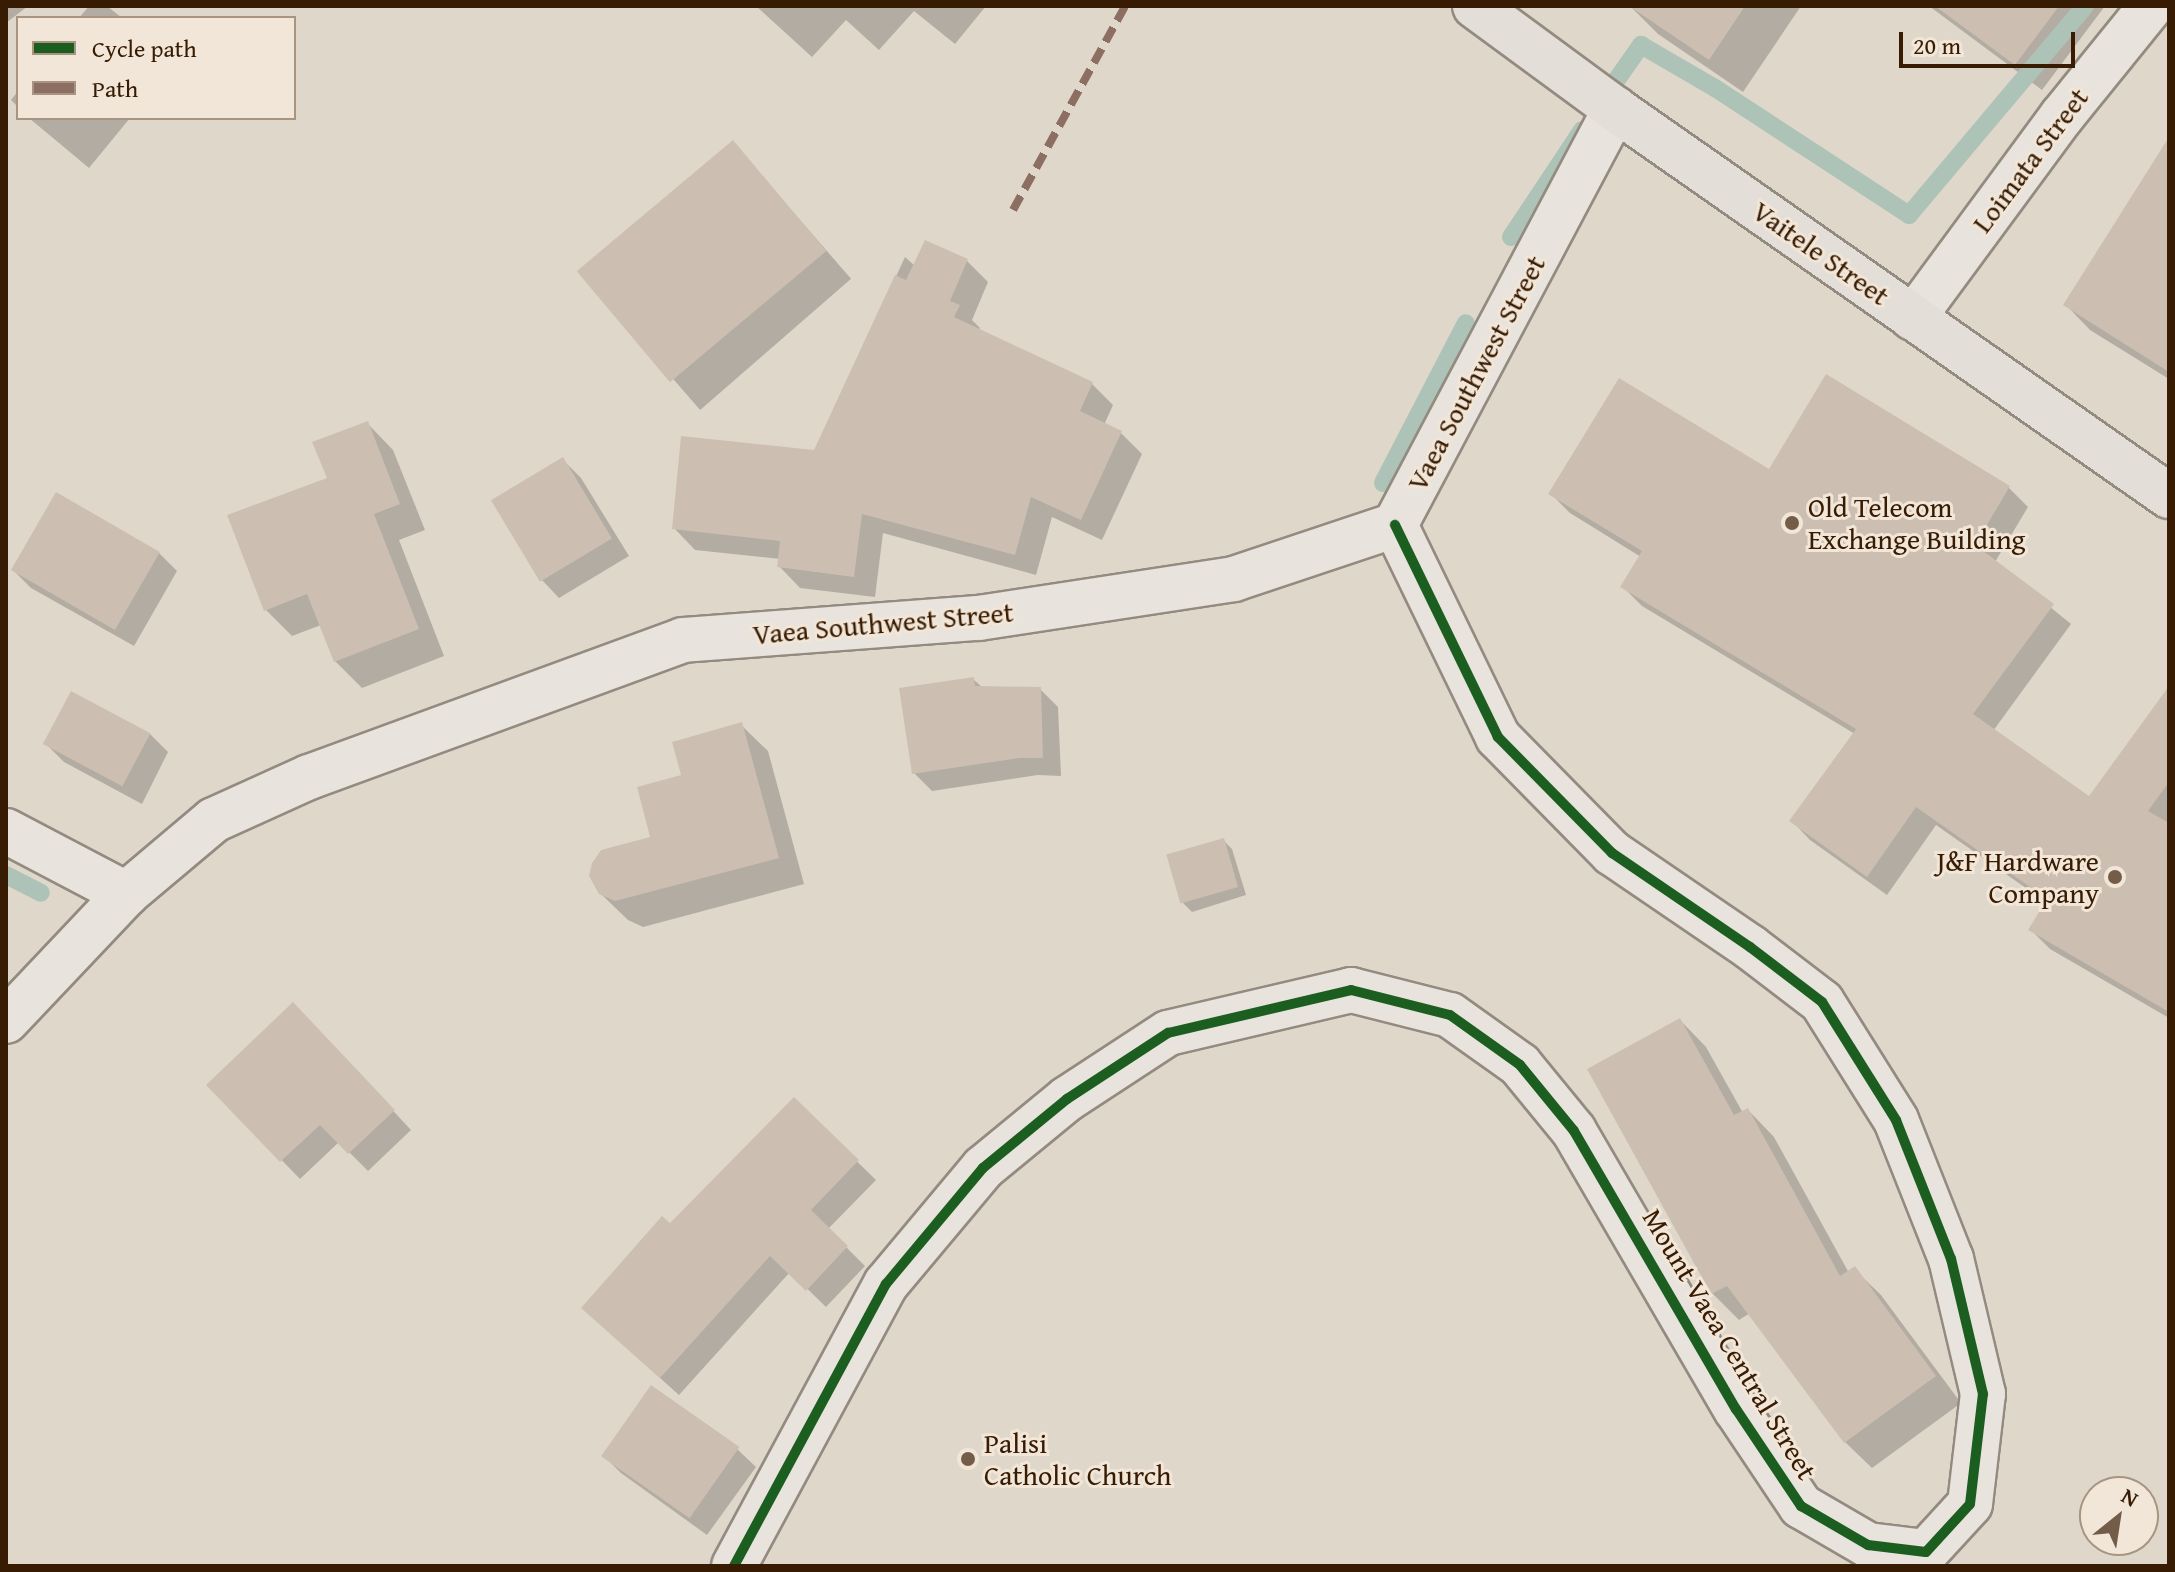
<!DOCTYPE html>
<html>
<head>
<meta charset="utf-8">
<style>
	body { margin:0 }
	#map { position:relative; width:2175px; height:1572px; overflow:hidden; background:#e0d7cb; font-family:"Gentium Book Plus",serif }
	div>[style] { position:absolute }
	.shadow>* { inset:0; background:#0003; transform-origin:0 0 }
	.stream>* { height:18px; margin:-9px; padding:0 9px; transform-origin:9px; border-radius:9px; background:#aec3b7 }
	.building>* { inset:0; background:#ccbfb2; transform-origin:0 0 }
	.roads { filter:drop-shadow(2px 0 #938a80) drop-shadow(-2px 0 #938a80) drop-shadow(0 2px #938a80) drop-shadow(0 -2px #938a80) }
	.minor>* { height:44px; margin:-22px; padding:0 22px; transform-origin:22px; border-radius:22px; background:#e8e3dc }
	.major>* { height:44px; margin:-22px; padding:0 22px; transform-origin:22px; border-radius:22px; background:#e3ded7 }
	.quiet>* { height:8px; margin-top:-4px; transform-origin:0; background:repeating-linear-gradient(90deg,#8d6e63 0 16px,transparent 0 24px) }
	.cycleway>* { height:10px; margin:-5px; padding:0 5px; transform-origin:5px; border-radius:5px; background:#1b5e20 }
	.dots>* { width:22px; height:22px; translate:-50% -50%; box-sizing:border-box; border:4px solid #f1e6d7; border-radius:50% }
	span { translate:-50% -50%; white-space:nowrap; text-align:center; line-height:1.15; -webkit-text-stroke:6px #f1e6d7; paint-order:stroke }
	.street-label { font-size:28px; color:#381b03 }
	.poi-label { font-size:28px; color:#381b03 }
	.left { translate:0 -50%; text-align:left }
	.right { translate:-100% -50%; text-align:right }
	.frame { position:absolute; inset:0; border:8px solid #381b03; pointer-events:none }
	.legend { position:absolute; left:16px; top:16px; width:280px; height:104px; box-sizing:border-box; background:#f1e6d7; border:2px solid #a79582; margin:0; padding:10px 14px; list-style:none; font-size:24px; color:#381b03 }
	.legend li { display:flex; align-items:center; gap:16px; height:40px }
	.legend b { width:40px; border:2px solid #a79582 }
	.north { position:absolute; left:2079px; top:1476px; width:80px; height:80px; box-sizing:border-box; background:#f1e6d7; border:2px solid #a79582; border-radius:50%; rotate:30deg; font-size:22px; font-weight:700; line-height:32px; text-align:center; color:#381b03 }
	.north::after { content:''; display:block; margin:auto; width:28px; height:36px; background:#735d49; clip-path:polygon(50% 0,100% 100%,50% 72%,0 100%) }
	.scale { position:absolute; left:1899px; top:32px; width:176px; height:36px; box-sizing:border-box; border:4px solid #381b03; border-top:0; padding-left:10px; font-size:24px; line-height:28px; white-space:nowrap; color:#381b03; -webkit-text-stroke:6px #f1e6d7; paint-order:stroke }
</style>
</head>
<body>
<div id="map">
	<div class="shadow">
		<i style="clip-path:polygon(6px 6px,28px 6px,6px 23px)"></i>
		<i style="clip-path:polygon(89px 6px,107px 6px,122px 18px,79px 18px)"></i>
		<i style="clip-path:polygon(756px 6px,986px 6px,955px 44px,914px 11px,879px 50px,846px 20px,812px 57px)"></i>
		<i style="clip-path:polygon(1630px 6px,1801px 6px,1743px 92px,1658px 34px)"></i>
		<i style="clip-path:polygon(1929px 6px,2105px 6px,2042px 90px)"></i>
		<i style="clip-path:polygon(18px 91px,18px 107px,11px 100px)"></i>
		<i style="clip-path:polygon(29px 118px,130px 118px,89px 168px)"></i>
		<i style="clip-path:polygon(2169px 140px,2169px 379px,2090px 330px,2066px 305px)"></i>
		<i style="left:733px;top:143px;width:180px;height:200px;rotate:49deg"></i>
		<i style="clip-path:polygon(926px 243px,967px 261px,988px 282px,972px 320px,980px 328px,978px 331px,1092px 384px,1113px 405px,1104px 425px,1121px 433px,1142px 454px,1102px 540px,1052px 517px,1036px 575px,883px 533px,875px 597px,800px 588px,779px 566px,780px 559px,695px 550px,674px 528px,815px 452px,905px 257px,915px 266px)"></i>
		<i style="clip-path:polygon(1826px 377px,2009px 488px,2028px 507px,1995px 562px,2071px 624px,1993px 731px,2089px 799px,2169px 690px,2169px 1018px,2050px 949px,2030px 929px,2047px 903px,1936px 825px,1887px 895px,1810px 840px,1791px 820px,1855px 734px,1642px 606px,1623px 587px,1641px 557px,1570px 513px,1551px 494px,1770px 471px)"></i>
		<i style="clip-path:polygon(367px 423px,393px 450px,425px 530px,399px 540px,444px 656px,362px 688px,335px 661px,321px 625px,292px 636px,265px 609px)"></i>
		<i style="clip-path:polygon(563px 460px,581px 478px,629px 556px,559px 598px,541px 579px)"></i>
		<i style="clip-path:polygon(57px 495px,159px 553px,177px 571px,134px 646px,31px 588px,13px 570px)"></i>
		<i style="clip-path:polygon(973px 679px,983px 688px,1040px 689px,1058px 707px,1061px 776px,1038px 775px,932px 791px,914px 773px)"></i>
		<i style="clip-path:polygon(741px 725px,768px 751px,804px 884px,643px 927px,628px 920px,600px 893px,653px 839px,683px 776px)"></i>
		<i style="clip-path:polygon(150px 734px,168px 752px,142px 804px,64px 762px,46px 744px)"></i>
		<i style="clip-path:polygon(1223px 840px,1232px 849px,1246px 895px,1192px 912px,1183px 903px)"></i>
		<i style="clip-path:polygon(1680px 1020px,1706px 1047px,1743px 1113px,1748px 1110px,1774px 1137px,1849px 1273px,1854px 1269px,1881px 1295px,1961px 1403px,1872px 1468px,1845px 1442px,1750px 1313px,1739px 1320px,1712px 1293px)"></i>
		<i style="clip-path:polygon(311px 1023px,411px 1130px,368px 1171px,339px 1142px,300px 1179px,209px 1085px)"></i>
		<i style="clip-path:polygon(794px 1100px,876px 1180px,828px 1229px,865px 1266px,826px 1307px,790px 1272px,679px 1395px,602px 1326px,670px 1226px)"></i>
		<i style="clip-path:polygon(737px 1449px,756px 1467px,707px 1535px,621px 1473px,603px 1455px)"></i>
	</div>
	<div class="stream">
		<i style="left:1601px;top:102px;width:70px;rotate:-54.9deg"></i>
		<i style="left:1641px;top:45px;width:86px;rotate:30.2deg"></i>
		<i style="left:1715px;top:88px;width:232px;rotate:33.2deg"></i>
		<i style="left:1909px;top:215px;width:273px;rotate:-49.9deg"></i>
		<i style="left:1511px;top:237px;width:128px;rotate:-56.4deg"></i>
		<i style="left:1383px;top:483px;width:180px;rotate:-62.6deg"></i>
		<i style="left:6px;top:875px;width:39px;rotate:27deg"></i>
	</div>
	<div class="building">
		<i style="clip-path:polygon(1629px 6px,1745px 6px,1709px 60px)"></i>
		<i style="clip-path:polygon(1935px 6px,2059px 6px,2015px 65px)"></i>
		<i style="clip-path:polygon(2169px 137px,2169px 372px,2063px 305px)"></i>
		<i style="left:733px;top:140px;width:145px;height:204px;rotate:50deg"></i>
		<i style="clip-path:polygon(925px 240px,968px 259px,950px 301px,960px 305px,954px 317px,1093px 382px,1080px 411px,1122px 431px,1081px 520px,1031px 497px,1015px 555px,862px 514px,854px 577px,777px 567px,780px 541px,672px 529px,681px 436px,814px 450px,895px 275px,906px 280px)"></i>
		<i style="clip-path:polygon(1826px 374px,2010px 486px,1975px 545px,2054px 604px,1973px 714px,2089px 796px,2169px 686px,2169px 782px,2148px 811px,2169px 823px,2169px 1012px,2028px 930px,2047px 899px,1916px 807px,1867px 877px,1789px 821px,1856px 729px,1620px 587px,1642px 551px,1548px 494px,1619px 378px,1769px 469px)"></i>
		<i style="clip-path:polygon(368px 421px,400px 504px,374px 514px,419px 629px,334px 662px,307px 594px,264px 611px,227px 515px,327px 478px,312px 442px)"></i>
		<i style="left:563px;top:457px;width:95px;height:84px;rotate:59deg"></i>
		<i style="left:56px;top:492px;width:120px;height:90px;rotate:30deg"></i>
		<i style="clip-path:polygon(974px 677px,975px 686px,1041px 687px,1043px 758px,1019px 758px,912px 774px,899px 688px)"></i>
		<i style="left:71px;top:691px;width:90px;height:60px;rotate:28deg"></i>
		<i style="clip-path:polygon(742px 722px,779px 858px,615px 901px,599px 894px,589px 876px,592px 863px,601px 850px,650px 837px,637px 787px,681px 775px,672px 742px)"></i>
		<i style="left:1224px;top:838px;width:51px;height:60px;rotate:74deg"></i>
		<i style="clip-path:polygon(293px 1002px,395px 1110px,348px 1154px,320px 1125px,280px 1162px,206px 1085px)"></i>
		<i style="clip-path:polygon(1680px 1018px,1734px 1115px,1748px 1108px,1840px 1276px,1855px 1266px,1936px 1376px,1844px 1443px,1727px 1286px,1711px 1294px,1587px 1069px)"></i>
		<i style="clip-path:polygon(794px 1097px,859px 1160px,811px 1210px,848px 1246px,806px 1291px,770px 1256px,660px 1378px,581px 1308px,662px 1216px,670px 1223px)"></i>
		<i style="left:651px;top:1385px;width:108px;height:87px;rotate:35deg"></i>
	</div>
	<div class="roads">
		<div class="minor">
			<i style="left:1913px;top:318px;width:251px;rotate:-53.6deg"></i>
			<i style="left:2062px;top:116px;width:141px;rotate:-51deg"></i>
			<i style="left:6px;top:831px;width:136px;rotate:27.7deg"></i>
			<i style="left:6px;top:1021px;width:175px;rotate:-46.6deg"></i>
			<i style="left:126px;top:894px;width:115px;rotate:-40.1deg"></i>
			<i style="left:214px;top:820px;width:104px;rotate:-24.4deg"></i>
			<i style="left:309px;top:777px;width:398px;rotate:-20.1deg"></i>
			<i style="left:683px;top:640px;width:297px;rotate:-4.3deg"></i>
			<i style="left:979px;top:618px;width:258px;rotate:-8.7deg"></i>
			<i style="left:1234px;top:579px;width:170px;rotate:-18.5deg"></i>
			<i style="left:1395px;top:525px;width:471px;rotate:-62.1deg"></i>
			<i style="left:734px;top:1566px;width:320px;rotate:-61.7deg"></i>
			<i style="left:886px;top:1284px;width:151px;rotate:-50.1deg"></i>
			<i style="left:983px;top:1168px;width:109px;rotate:-39.4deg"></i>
			<i style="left:1067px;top:1099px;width:121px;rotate:-33.2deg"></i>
			<i style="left:1168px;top:1033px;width:188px;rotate:-13.2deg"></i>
			<i style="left:1351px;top:990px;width:102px;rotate:14.2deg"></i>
			<i style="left:1450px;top:1015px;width:86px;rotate:35.5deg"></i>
			<i style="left:1520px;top:1065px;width:85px;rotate:50.7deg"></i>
			<i style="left:1574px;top:1131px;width:322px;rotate:59.8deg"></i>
			<i style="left:1736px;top:1409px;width:117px;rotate:56.2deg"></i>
			<i style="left:1801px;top:1506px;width:78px;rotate:30.2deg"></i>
			<i style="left:1868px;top:1545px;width:58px;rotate:6.9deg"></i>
			<i style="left:1926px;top:1552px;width:65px;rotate:-47.5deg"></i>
			<i style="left:1970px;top:1504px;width:111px;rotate:-83.3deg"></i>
			<i style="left:1983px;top:1394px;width:139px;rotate:-103.3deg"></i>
			<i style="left:1951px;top:1259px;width:149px;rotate:-111.6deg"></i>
			<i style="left:1896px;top:1120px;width:139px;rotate:-122.1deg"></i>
			<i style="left:1822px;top:1002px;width:91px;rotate:-142.6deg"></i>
			<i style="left:1750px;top:947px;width:167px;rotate:-145.7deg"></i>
			<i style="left:1612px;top:853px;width:163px;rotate:-134.5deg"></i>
			<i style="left:1498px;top:737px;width:236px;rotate:-115.9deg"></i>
		</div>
		<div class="major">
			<i style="left:1475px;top:6px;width:174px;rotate:36.3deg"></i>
			<i style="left:1615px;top:109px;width:676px;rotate:34.94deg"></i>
		</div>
	</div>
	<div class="quiet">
		<i style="left:1013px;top:210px;width:233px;rotate:-61.2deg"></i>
	</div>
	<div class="cycleway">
		<i style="left:734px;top:1566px;width:320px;rotate:-61.7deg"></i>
		<i style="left:886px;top:1284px;width:151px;rotate:-50.1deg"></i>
		<i style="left:983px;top:1168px;width:109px;rotate:-39.4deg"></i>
		<i style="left:1067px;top:1099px;width:121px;rotate:-33.2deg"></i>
		<i style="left:1168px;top:1033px;width:188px;rotate:-13.2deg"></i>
		<i style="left:1351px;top:990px;width:102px;rotate:14.2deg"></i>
		<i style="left:1450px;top:1015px;width:86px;rotate:35.5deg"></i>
		<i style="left:1520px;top:1065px;width:85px;rotate:50.7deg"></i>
		<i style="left:1574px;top:1131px;width:322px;rotate:59.8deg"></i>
		<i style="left:1736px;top:1409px;width:117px;rotate:56.2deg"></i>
		<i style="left:1801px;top:1506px;width:78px;rotate:30.2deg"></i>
		<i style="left:1868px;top:1545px;width:58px;rotate:6.9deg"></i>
		<i style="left:1926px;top:1552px;width:65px;rotate:-47.5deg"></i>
		<i style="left:1970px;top:1504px;width:111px;rotate:-83.3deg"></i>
		<i style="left:1983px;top:1394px;width:139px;rotate:-103.3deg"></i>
		<i style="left:1951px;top:1259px;width:149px;rotate:-111.6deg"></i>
		<i style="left:1896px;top:1120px;width:139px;rotate:-122.1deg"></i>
		<i style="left:1822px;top:1002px;width:91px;rotate:-142.6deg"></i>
		<i style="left:1750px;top:947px;width:167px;rotate:-145.7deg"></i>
		<i style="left:1612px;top:853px;width:163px;rotate:-134.5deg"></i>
		<i style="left:1498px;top:737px;width:236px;rotate:-115.9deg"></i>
	</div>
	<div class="dots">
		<i style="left:1792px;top:523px;background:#735d49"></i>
		<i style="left:2115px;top:877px;background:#735d49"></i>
		<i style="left:968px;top:1459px;background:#735d49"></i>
	</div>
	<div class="street-label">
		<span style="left:2030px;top:160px;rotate:-53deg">Loimata Street</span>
		<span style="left:1821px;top:253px;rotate:35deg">Vaitele Street</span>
		<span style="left:1476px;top:373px;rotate:-62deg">Vaea Southwest Street</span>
		<span style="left:883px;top:623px;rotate:-5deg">Vaea Southwest Street</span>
		<span style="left:1730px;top:1344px;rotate:59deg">Mount Vaea Central Street</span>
	</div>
	<div class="poi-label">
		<span class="left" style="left:1808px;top:523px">Old Telecom<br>Exchange Building</span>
		<span class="right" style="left:2099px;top:877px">J&amp;F Hardware<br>Company</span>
		<span class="left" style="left:984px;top:1459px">Palisi<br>Catholic Church</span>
	</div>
	<div class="frame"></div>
	<ul class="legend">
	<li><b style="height:10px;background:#1b5e20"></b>Cycle path</li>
	<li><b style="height:10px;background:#8d6e63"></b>Path</li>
	</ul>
	<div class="north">N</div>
	<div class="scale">20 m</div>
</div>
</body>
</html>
